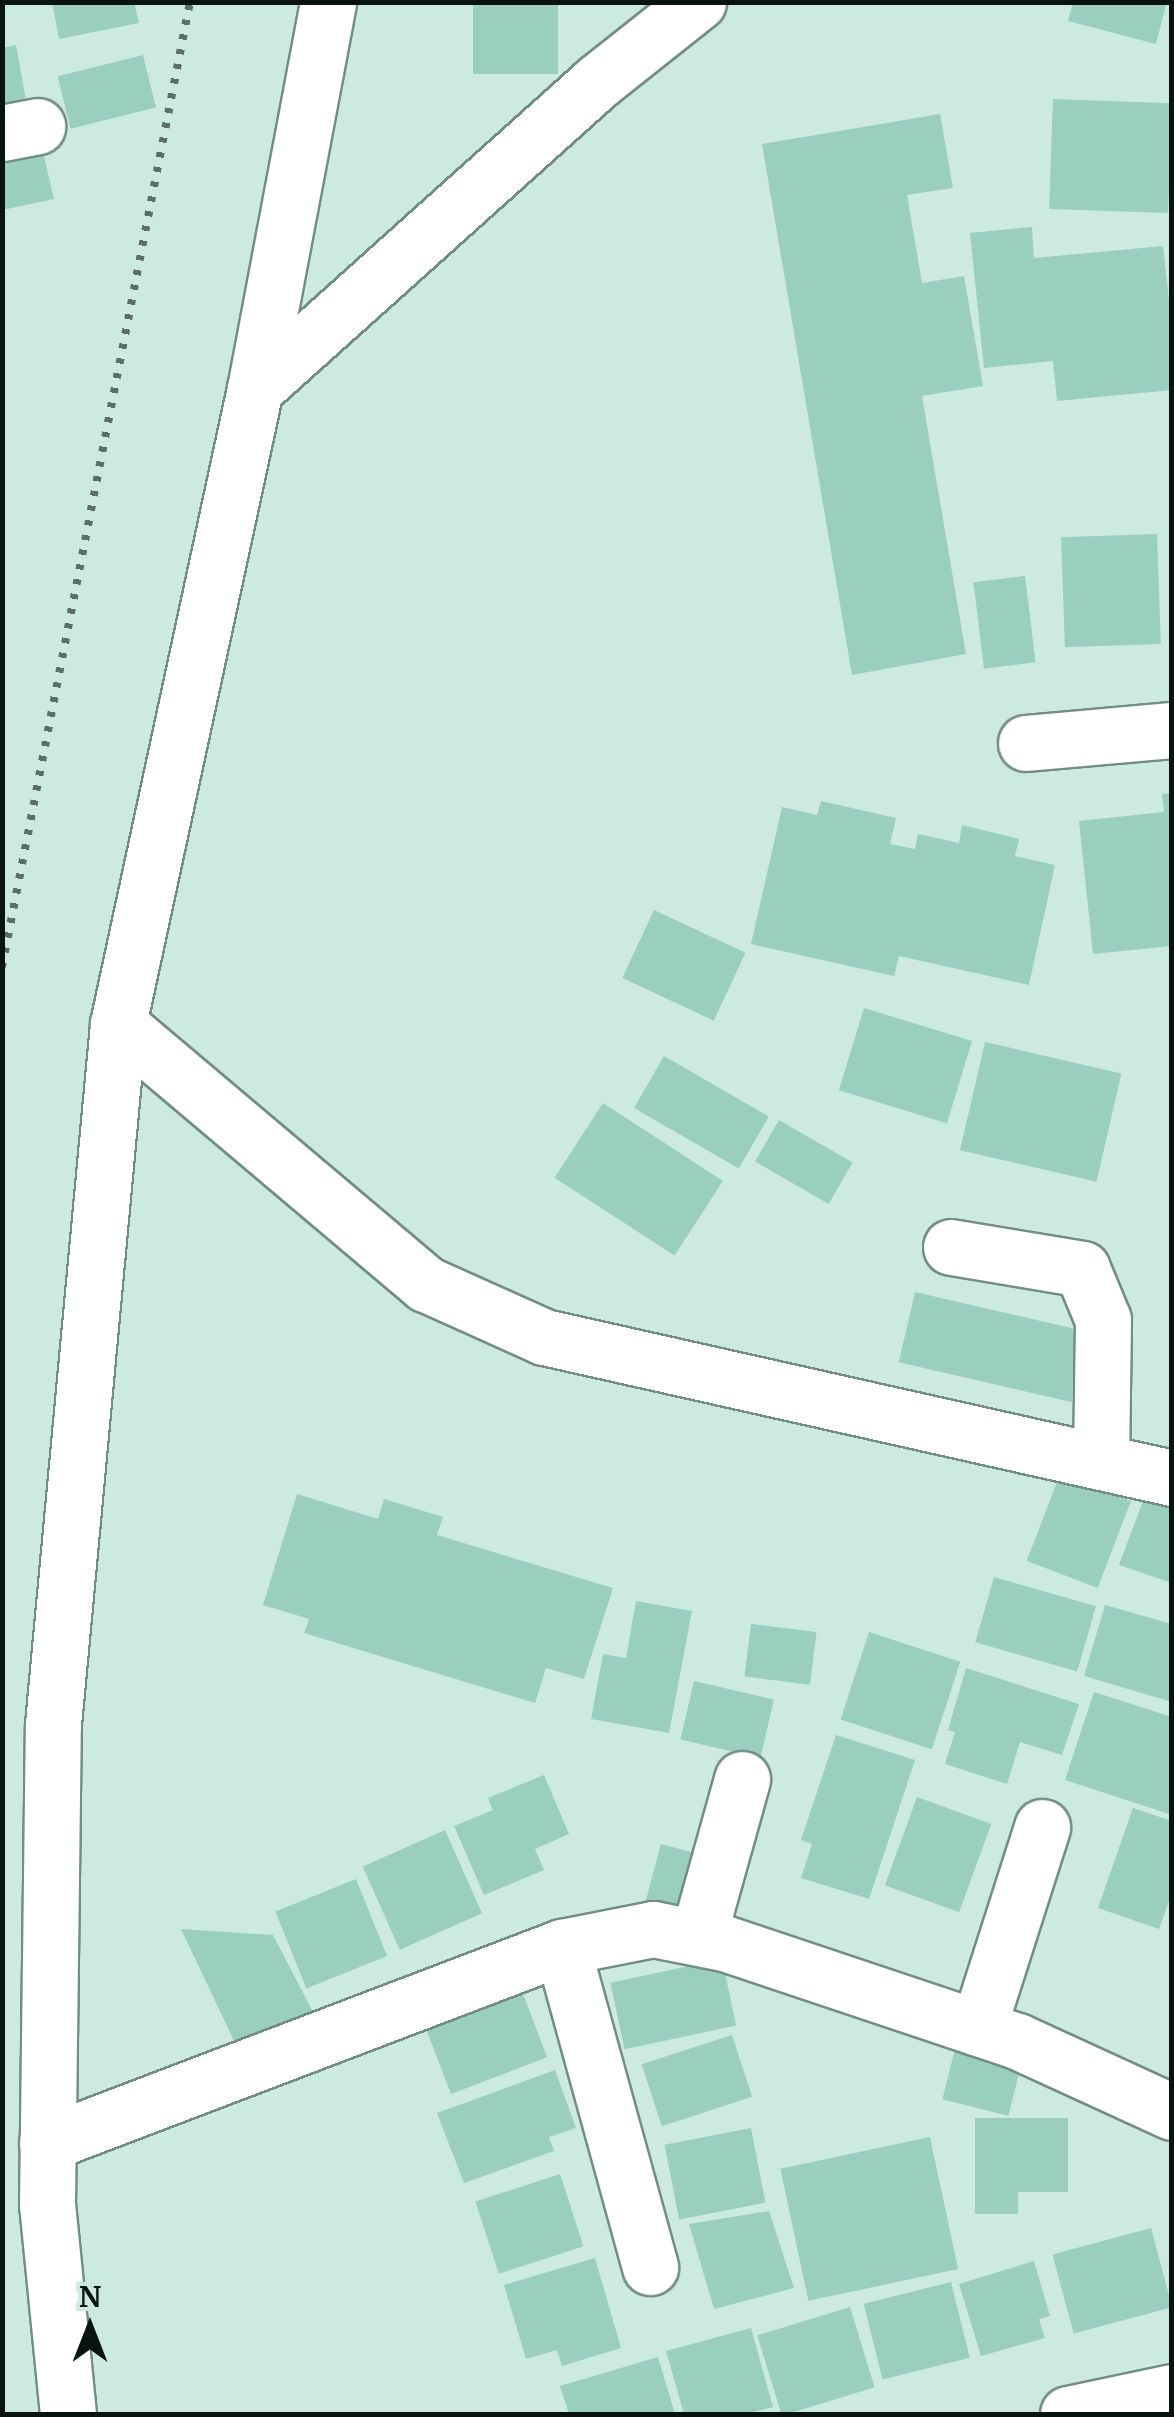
<!DOCTYPE html>
<html>
<head>
<meta charset="utf-8">
<style>
	body { margin:0 }
	#map { position:relative; width:1174px; height:2417px; overflow:hidden; background:#cdeae1; font-family:Merriweather,serif }
	div>[style] { position:absolute }
	.building>* { inset:0; background:#9acebf; transform-origin:0 0 }
	.roads { filter:drop-shadow(2px 0 #728d85) drop-shadow(-2px 0 #728d85) drop-shadow(0 2px #728d85) drop-shadow(0 -2px #728d85) }
	.minor>* { height:55px; margin:-27.5px; padding:0 27.5px; transform-origin:27.5px; border-radius:27.5px; background:#fff }
	.rail>* { height:8px; margin-top:-4px; transform-origin:0; background:repeating-linear-gradient(90deg,#5c6e68 0 5px,transparent 0 15px) }
	span { translate:-50% -50%; white-space:nowrap; text-align:center; line-height:1.15; -webkit-text-stroke:8px #cdeae1; paint-order:stroke }
	.frame { position:absolute; inset:0; border:5px solid #091310; pointer-events:none }
	.north { position:absolute; left:40px; top:2277px; width:100px; height:100px; -webkit-text-stroke:8px #cdeae1; paint-order:stroke; rotate:0deg; font-size:28px; font-weight:700; line-height:40px; text-align:center; color:#091310 }
	.north::after { content:''; display:block; margin:auto; width:35px; height:45px; background:#091310; clip-path:polygon(50% 0,100% 100%,50% 72%,0 100%) }
</style>
</head>
<body>
<div id="map">
	<div class="building">
		<i style="clip-path:polygon(52px 2px,134px 2px,139px 23px,59px 39px)"></i>
		<i style="left:473px;top:2px;width:85px;height:72px"></i>
		<i style="clip-path:polygon(1073px 2px,1167px 2px,1156px 44px,1068px 21px)"></i>
		<i style="clip-path:polygon(16px 45px,29px 117px,2px 122px,2px 48px)"></i>
		<i style="left:143px;top:55px;width:54px;height:88px;rotate:76deg"></i>
		<i style="left:1053px;top:99px;width:119px;height:110px;rotate:2deg"></i>
		<i style="clip-path:polygon(940px 114px,953px 188px,907px 195px,922px 283px,964px 276px,983px 386px,922px 396px,966px 654px,852px 675px,762px 144px)"></i>
		<i style="clip-path:polygon(39px 135px,54px 199px,2px 210px,2px 144px)"></i>
		<i style="clip-path:polygon(1032px 227px,1034px 258px,1163px 246px,1172px 328px,1172px 390px,1057px 401px,1053px 361px,984px 368px,970px 233px)"></i>
		<i style="left:1157px;top:534px;width:110px;height:96px;rotate:88deg"></i>
		<i style="left:1025px;top:576px;width:87px;height:52px;rotate:83deg"></i>
		<i style="clip-path:polygon(1172px 793px,1172px 946px,1093px 954px,1079px 821px,1164px 812px,1162px 794px)"></i>
		<i style="clip-path:polygon(821px 801px,896px 818px,890px 844px,915px 849px,918px 834px,959px 843px,962px 825px,1019px 839px,1015px 856px,1055px 865px,1029px 985px,899px 956px,894px 976px,751px 944px,782px 807px,817px 815px)"></i>
		<i style="left:654px;top:910px;width:101px;height:75px;rotate:25deg"></i>
		<i style="left:864px;top:1008px;width:113px;height:86px;rotate:17deg"></i>
		<i style="left:985px;top:1042px;width:140px;height:111px;rotate:13deg"></i>
		<i style="left:664px;top:1056px;width:121px;height:60px;rotate:30deg"></i>
		<i style="left:603px;top:1103px;width:143px;height:89px;rotate:33deg"></i>
		<i style="left:779px;top:1120px;width:85px;height:48px;rotate:30deg"></i>
		<i style="left:915px;top:1292px;width:177px;height:72px;rotate:13deg"></i>
		<i style="left:1060px;top:1474px;width:76px;height:93px;rotate:21deg"></i>
		<i style="clip-path:polygon(1146px 1493px,1172px 1503px,1172px 1583px,1119px 1565px)"></i>
		<i style="clip-path:polygon(297px 1494px,378px 1519px,384px 1499px,443px 1517px,437px 1535px,613px 1588px,584px 1679px,546px 1668px,535px 1703px,304px 1633px,309px 1619px,263px 1605px)"></i>
		<i style="left:994px;top:1577px;width:106px;height:68px;rotate:16deg"></i>
		<i style="clip-path:polygon(636px 1601px,692px 1611px,669px 1733px,591px 1719px,603px 1654px,626px 1658px)"></i>
		<i style="clip-path:polygon(1105px 1605px,1172px 1624px,1172px 1702px,1084px 1676px)"></i>
		<i style="left:751px;top:1624px;width:66px;height:53px;rotate:7deg"></i>
		<i style="left:869px;top:1632px;width:96px;height:92px;rotate:18deg"></i>
		<i style="clip-path:polygon(966px 1668px,1079px 1704px,1062px 1755px,1020px 1742px,1007px 1784px,945px 1764px,955px 1732px,948px 1730px)"></i>
		<i style="left:694px;top:1681px;width:82px;height:60px;rotate:13deg"></i>
		<i style="clip-path:polygon(1094px 1692px,1172px 1717px,1172px 1815px,1065px 1780px)"></i>
		<i style="clip-path:polygon(836px 1735px,915px 1760px,869px 1899px,801px 1878px,812px 1844px,801px 1840px)"></i>
		<i style="clip-path:polygon(544px 1775px,569px 1834px,535px 1849px,544px 1870px,484px 1895px,454px 1826px,493px 1810px,488px 1798px)"></i>
		<i style="left:917px;top:1797px;width:79px;height:94px;rotate:20deg"></i>
		<i style="clip-path:polygon(1133px 1808px,1172px 1821px,1172px 1893px,1159px 1929px,1098px 1908px)"></i>
		<i style="left:445px;top:1830px;width:91px;height:90px;rotate:66deg"></i>
		<i style="left:661px;top:1844px;width:49px;height:58px;rotate:15deg"></i>
		<i style="left:356px;top:1879px;width:83px;height:87px;rotate:68deg"></i>
		<i style="clip-path:polygon(181px 1929px,273px 1935px,313px 2012px,236px 2045px)"></i>
		<i style="left:722px;top:1959px;width:68px;height:114px;rotate:78deg"></i>
		<i style="left:521px;top:1989px;width:73px;height:103px;rotate:69deg"></i>
		<i style="left:732px;top:2035px;width:65px;height:95px;rotate:72deg"></i>
		<i style="left:956px;top:2045px;width:68px;height:56px;rotate:14deg"></i>
		<i style="clip-path:polygon(555px 2070px,576px 2128px,549px 2137px,554px 2151px,464px 2183px,437px 2113px)"></i>
		<i style="clip-path:polygon(975px 2118px,1068px 2118px,1068px 2192px,1018px 2192px,1018px 2214px,975px 2214px)"></i>
		<i style="left:751px;top:2128px;width:76px;height:88px;rotate:79deg"></i>
		<i style="left:930px;top:2137px;width:135px;height:153px;rotate:78deg"></i>
		<i style="left:560px;top:2174px;width:76px;height:89px;rotate:72deg"></i>
		<i style="clip-path:polygon(769px 2211px,794px 2288px,714px 2309px,689px 2224px)"></i>
		<i style="left:1151px;top:2228px;width:82px;height:102px;rotate:75deg"></i>
		<i style="clip-path:polygon(595px 2258px,621px 2348px,562px 2366px,557px 2350px,526px 2359px,504px 2285px)"></i>
		<i style="clip-path:polygon(1034px 2261px,1050px 2316px,1039px 2319px,1045px 2338px,981px 2356px,959px 2284px)"></i>
		<i style="left:951px;top:2282px;width:78px;height:90px;rotate:76deg"></i>
		<i style="left:850px;top:2307px;width:84px;height:97px;rotate:73deg"></i>
		<i style="clip-path:polygon(751px 2328px,773px 2407px,746px 2414px,684px 2414px,666px 2351px)"></i>
		<i style="clip-path:polygon(658px 2357px,675px 2414px,569px 2414px,560px 2386px)"></i>
	</div>
	<div class="roads">
		<div class="minor">
			<i style="left:2px;top:133px;width:36px;rotate:-11deg"></i>
			<i style="left:255px;top:389px;width:460px;rotate:-41.9deg"></i>
			<i style="left:597px;top:82px;width:129px;rotate:-38.4deg"></i>
			<i style="left:1026px;top:743px;width:147px;rotate:-5.1deg"></i>
			<i style="left:118px;top:1024px;width:403px;rotate:40.2deg"></i>
			<i style="left:426px;top:1284px;width:129px;rotate:24.2deg"></i>
			<i style="left:544px;top:1337px;width:644px;rotate:12.65deg"></i>
			<i style="left:951px;top:1247px;width:133px;rotate:9.5deg"></i>
			<i style="left:1082px;top:1269px;width:55px;rotate:67.6deg"></i>
			<i style="left:1103px;top:1320px;width:142px;rotate:90.8deg"></i>
			<i style="left:698px;top:1937px;width:164px;rotate:-74.4deg"></i>
			<i style="left:562px;top:1947px;width:332px;rotate:74.6deg"></i>
			<i style="left:978px;top:2028px;width:211px;rotate:-72.3deg"></i>
			<i style="left:47px;top:2143px;width:551px;rotate:-20.84deg"></i>
			<i style="left:562px;top:1947px;width:93px;rotate:-11.2deg"></i>
			<i style="left:653px;top:1929px;width:72px;rotate:11.2deg"></i>
			<i style="left:724px;top:1943px;width:309px;rotate:18.5deg"></i>
			<i style="left:1017px;top:2041px;width:170px;rotate:24.6deg"></i>
			<i style="left:68px;top:2414px;width:210px;rotate:-95.7deg"></i>
			<i style="left:47px;top:2205px;width:481px;rotate:-89.3deg"></i>
			<i style="left:53px;top:1724px;width:703px;rotate:-84.69deg"></i>
			<i style="left:118px;top:1024px;width:650px;rotate:-77.83deg"></i>
			<i style="left:255px;top:389px;width:394px;rotate:-79.3deg"></i>
			<i style="left:1068px;top:2414px;width:106px;rotate:-11.9deg"></i>
		</div>
	</div>
	<div class="rail">
		<i style="left:2px;top:967px;width:983px;rotate:-78.98deg"></i>
	</div>
	<div class="frame"></div>
	<div class="north">N</div>
</div>
</body>
</html>
